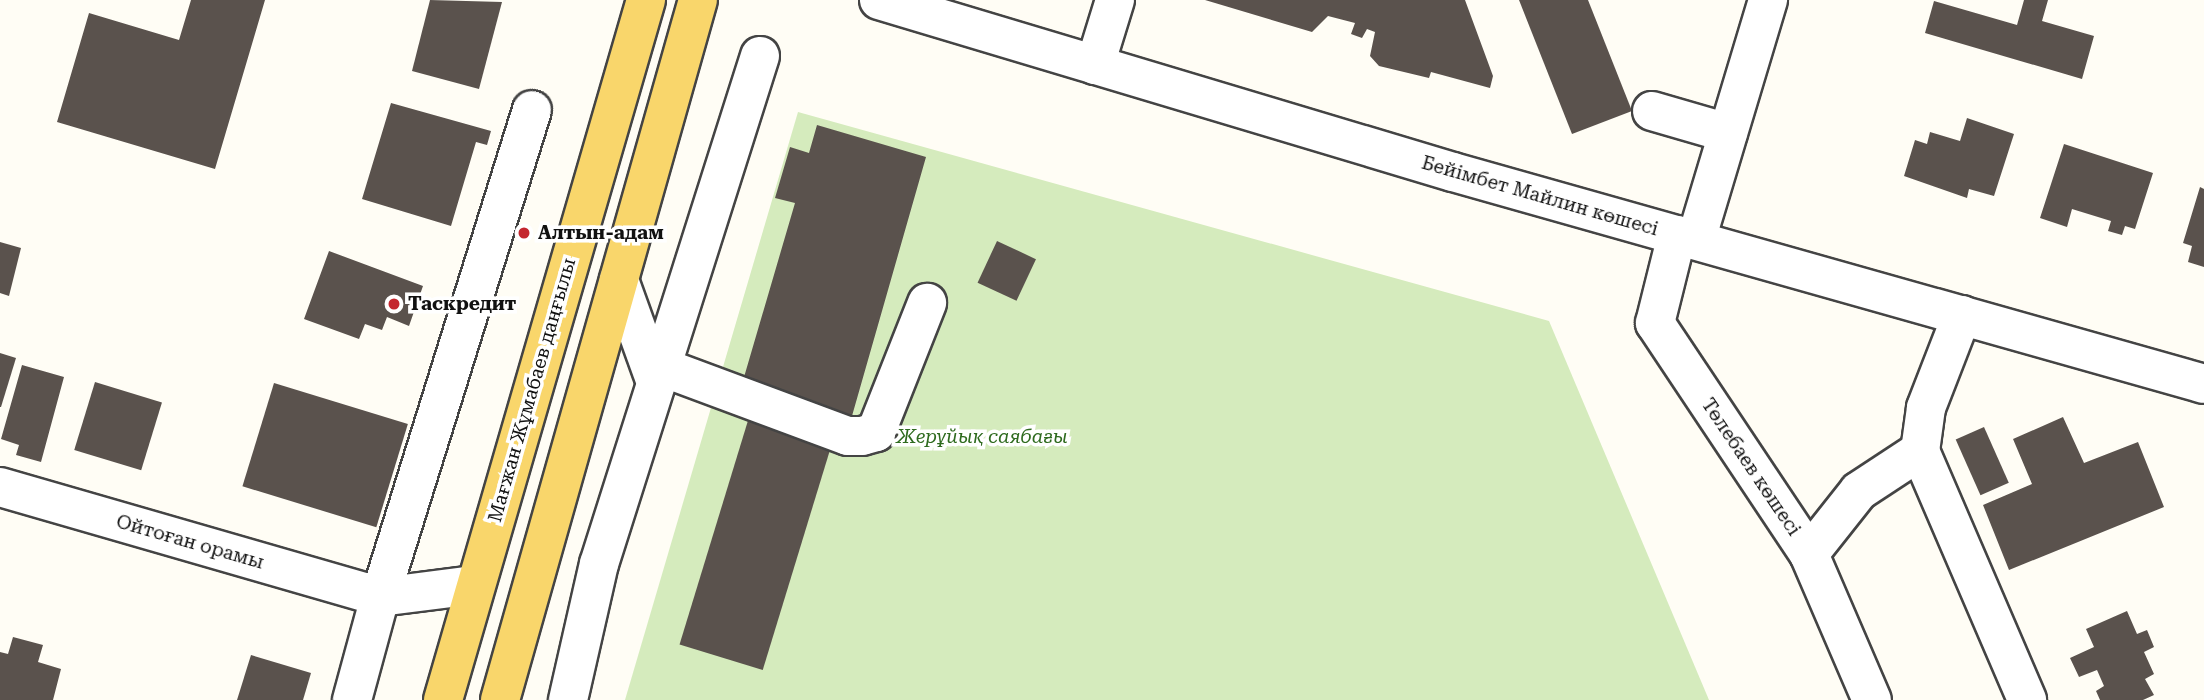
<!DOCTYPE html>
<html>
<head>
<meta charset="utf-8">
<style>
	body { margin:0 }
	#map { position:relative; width:2204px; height:700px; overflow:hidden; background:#fffdf5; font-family:"Roboto Serif",serif }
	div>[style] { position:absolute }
	.green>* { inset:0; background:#d5ebbd }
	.building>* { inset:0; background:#5a524d; transform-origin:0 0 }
	.roads { filter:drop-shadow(2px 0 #444) drop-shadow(-2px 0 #444) drop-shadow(0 2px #444) drop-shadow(0 -2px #444) }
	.minor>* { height:38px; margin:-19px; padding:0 19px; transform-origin:19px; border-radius:19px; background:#fff }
	.major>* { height:38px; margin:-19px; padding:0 19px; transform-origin:19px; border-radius:19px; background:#f9d66b }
	.dots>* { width:19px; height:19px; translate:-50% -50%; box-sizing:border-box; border:4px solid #fff; border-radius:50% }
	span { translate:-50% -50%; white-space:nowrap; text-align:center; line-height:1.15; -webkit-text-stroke:7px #fff; paint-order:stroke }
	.street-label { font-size:19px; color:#111 }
	.poi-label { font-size:19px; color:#111; font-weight:700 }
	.left { translate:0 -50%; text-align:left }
	.park-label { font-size:19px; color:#2f6b1f; font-style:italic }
</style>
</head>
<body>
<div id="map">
	<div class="green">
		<i style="clip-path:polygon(798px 112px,1549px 321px,1709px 700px,625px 700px)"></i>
	</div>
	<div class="building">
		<i style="clip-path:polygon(191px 0,265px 0,215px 169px,57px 122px,89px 13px,179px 40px)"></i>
		<i style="clip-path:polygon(430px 0,502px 2px,479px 89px,412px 71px)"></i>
		<i style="clip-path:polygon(1205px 0,1465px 0,1493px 76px,1490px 88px,1431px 72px,1429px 78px,1379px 66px,1370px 56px,1375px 32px,1367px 29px,1362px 38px,1351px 34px,1355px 23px,1328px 16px,1312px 32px)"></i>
		<i style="clip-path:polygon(1519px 0,1588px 0,1632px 111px,1572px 134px)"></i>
		<i style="clip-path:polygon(2024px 0,2048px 0,2042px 21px,2094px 36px,2082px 79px,1925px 33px,1934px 1px,2017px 25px)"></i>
		<i style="clip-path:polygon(391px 103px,491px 131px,487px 145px,476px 142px,451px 226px,362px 199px)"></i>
		<i style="clip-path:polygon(1967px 118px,2014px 134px,1994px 196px,1969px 189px,1967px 198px,1904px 176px,1915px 140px,1927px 144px,1930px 132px,1960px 141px)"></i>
		<i style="clip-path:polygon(817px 125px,926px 157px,852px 416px,742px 384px,795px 203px,775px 198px,790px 147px,809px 153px)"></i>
		<i style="clip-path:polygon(2064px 144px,2153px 173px,2135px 229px,2125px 226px,2122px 235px,2108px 231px,2111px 221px,2072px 209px,2067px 227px,2040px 218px)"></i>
		<i style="clip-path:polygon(2200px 187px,2204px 189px,2204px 267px,2188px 262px,2192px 246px,2183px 243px)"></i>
		<i style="left:997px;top:241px;width:43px;height:46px;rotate:25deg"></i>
		<i style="clip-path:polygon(0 242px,21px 248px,9px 296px,0 293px)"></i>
		<i style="clip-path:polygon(329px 251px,423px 286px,409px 326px,387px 317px,382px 330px,365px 324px,359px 339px,304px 319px)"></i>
		<i style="clip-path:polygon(0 353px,16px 358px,1px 407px,0 407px)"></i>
		<i style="clip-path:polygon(22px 365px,64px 377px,41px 462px,16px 455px,19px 445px,1px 439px)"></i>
		<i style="left:95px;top:382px;width:70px;height:71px;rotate:17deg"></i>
		<i style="left:274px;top:383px;width:140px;height:108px;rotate:17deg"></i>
		<i style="left:750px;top:414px;width:87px;height:241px;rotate:17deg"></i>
		<i style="clip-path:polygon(2063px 417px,2084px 463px,2138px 442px,2164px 507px,2009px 570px,1983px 505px,2032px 484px,2013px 439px)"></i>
		<i style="left:1984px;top:427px;width:61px;height:31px;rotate:66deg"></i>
		<i style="clip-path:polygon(2127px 611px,2137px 634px,2147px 630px,2154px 647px,2144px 652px,2154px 674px,2145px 679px,2154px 695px,2143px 700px,2100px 700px,2096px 691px,2104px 686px,2097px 670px,2079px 677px,2070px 658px,2094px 647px,2086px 629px)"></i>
		<i style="clip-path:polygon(13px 637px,43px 645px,38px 662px,61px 669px,53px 700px,0 700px,0 652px,8px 654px)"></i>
		<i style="clip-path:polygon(251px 655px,311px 673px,303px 700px,237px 700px)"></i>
	</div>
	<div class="roads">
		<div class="minor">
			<i style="left:879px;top:0;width:599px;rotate:16.68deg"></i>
			<i style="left:1453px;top:172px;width:780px;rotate:15.76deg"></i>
			<i style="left:1095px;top:65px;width:68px;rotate:-72.9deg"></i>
			<i style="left:1652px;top:111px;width:79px;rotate:16.1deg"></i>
			<i style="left:1677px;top:235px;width:91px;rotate:104deg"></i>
			<i style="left:1655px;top:323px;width:278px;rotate:56.3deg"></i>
			<i style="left:1809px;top:554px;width:159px;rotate:66.7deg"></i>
			<i style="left:1696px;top:240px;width:251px;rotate:-73.3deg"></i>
			<i style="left:619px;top:280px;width:109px;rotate:70.2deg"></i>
			<i style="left:1962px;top:315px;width:100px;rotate:111.2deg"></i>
			<i style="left:1926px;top:408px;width:43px;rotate:97.9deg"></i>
			<i style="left:1920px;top:451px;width:271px;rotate:66.7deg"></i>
			<i style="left:662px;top:367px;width:198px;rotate:20.4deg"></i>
			<i style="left:848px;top:436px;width:14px"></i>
			<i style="left:862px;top:436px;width:15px;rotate:-16deg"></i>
			<i style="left:876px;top:432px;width:139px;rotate:-68.4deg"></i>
			<i style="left:0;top:487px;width:396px;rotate:16.1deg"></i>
			<i style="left:380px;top:597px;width:96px;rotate:-7.2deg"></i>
			<i style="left:1809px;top:554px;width:80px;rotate:-51.6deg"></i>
			<i style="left:1859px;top:491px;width:73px;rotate:-33.3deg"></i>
			<i style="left:352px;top:700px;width:107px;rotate:-74.8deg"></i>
			<i style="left:380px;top:597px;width:510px;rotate:-72.67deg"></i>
			<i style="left:568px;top:700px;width:139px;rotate:-77.2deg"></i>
			<i style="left:599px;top:564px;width:533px;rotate:-72.42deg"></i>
		</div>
		<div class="major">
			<i style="left:443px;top:700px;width:729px;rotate:-73.83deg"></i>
			<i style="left:500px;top:700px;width:727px;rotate:-74.21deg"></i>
		</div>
	</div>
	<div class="dots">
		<i style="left:524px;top:233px;background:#c4262e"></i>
		<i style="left:394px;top:304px;background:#c4262e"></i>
	</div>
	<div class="street-label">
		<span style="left:1540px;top:196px;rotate:16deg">Бейімбет Майлин көшесі</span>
		<span style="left:532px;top:390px;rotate:-74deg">Мағжан Жұмабаев даңғылы</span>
		<span style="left:1751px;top:467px;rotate:56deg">Төлебаев көшесі</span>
		<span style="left:190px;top:542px;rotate:16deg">Ойтоған орамы</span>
	</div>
	<div class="poi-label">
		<span class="left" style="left:538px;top:233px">Алтын-адам</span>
		<span class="left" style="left:408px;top:304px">Таскредит</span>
	</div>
	<div class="park-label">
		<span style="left:982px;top:437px">Жерұйық саябағы</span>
	</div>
</div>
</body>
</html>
